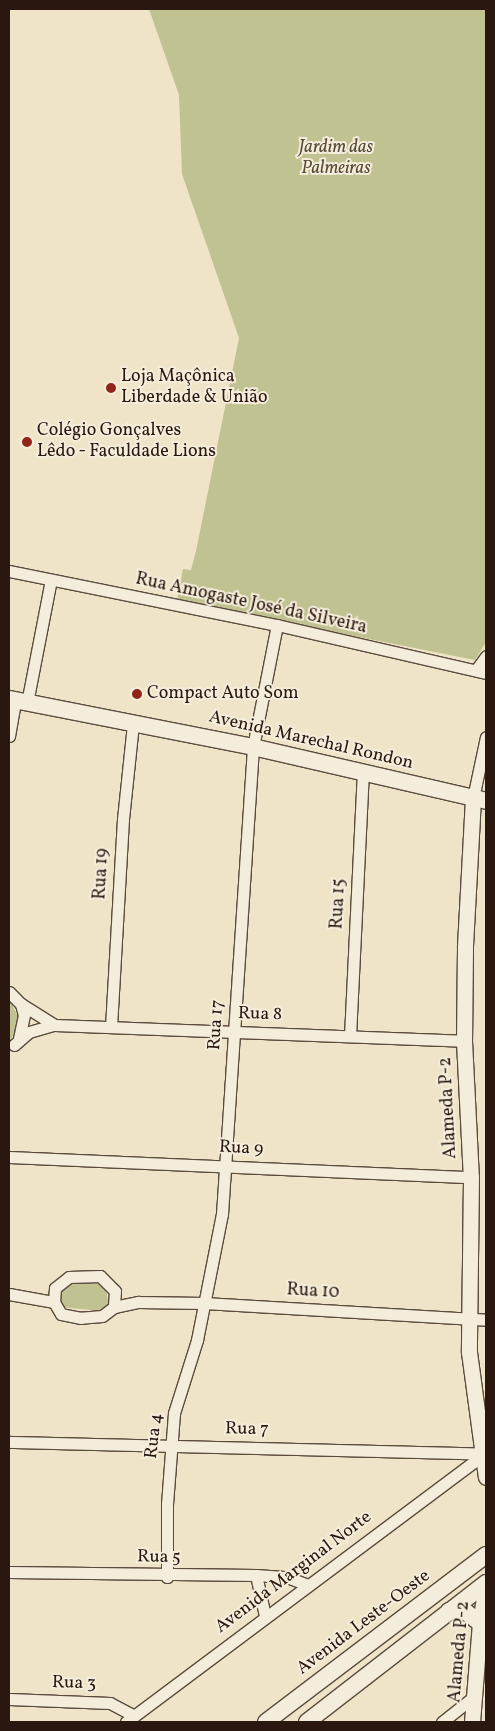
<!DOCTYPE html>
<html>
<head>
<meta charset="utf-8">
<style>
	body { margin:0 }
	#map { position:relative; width:495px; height:1731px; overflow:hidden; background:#efe4c7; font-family:Vollkorn,serif }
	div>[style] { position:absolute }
	.green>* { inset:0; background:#c0c291 }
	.roads { filter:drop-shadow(1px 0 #5b4b3e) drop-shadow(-1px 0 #5b4b3e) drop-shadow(0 1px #5b4b3e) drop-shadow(0 -1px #5b4b3e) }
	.minor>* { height:11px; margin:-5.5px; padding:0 5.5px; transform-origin:5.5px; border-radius:5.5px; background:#f5eddb }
	.tertiary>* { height:15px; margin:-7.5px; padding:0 7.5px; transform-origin:7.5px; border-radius:7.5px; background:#f5eddb }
	.secondary>* { height:16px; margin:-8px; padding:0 8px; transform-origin:8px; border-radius:8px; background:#f5eddb }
	.dots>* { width:14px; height:14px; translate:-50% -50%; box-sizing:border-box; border:2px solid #f5eddb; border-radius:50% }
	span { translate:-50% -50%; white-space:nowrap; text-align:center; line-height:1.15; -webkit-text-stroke:4px #f5eddb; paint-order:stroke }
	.park-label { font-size:18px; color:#574b37; font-style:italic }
	.poi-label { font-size:18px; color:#2a1810 }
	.left { translate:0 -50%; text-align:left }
	.street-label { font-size:18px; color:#2a1810 }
	.frame { position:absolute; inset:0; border:10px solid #2a1810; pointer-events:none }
</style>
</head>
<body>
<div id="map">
	<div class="green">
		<i style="clip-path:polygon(149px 9px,486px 9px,486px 642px,475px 660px,177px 601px,183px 569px,191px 570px,196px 551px,239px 338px,182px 174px,179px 95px)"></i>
		<i style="clip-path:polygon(9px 999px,18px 1016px,16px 1031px,9px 1042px)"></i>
		<i style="clip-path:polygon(105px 1283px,109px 1308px,100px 1311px,61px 1307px,61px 1284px)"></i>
	</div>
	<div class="roads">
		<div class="minor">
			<i style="left:9px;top:571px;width:273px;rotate:11.4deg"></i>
			<i style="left:277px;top:625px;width:214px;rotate:12.9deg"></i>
			<i style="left:476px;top:670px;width:17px;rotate:-54deg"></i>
			<i style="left:27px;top:703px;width:125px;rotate:-79deg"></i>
			<i style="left:9px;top:736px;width:36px;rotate:-80deg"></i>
			<i style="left:473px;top:798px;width:62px;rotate:-78deg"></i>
			<i style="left:9px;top:992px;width:17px;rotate:45deg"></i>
			<i style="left:21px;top:1004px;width:11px;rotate:75deg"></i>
			<i style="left:24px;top:1015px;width:25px;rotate:102deg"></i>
			<i style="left:21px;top:1004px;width:39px;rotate:32deg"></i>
			<i style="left:111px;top:1027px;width:208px;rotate:-86.7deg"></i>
			<i style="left:123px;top:819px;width:96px;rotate:-84deg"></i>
			<i style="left:350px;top:1036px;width:262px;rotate:-87.2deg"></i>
			<i style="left:14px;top:1045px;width:20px;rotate:-41deg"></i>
			<i style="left:29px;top:1032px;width:26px;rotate:-16deg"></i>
			<i style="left:54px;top:1025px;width:410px;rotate:2.2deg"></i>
			<i style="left:9px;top:1157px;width:462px;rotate:2.5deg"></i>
			<i style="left:100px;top:1276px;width:21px;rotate:45deg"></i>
			<i style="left:115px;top:1291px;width:16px;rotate:94deg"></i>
			<i style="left:114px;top:1307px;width:15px;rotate:143deg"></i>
			<i style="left:102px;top:1316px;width:21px;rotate:175deg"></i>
			<i style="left:81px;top:1318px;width:20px;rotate:-169deg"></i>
			<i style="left:61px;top:1314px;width:14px;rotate:-120deg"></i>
			<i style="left:54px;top:1302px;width:14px;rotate:-86deg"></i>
			<i style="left:55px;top:1288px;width:18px;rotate:-38deg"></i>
			<i style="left:69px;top:1277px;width:31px;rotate:-2deg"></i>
			<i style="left:9px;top:1294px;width:46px;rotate:10.1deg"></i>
			<i style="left:114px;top:1307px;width:25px;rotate:-12deg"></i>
			<i style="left:138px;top:1302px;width:66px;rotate:0.9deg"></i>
			<i style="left:204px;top:1303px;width:283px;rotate:3.4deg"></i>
			<i style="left:9px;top:1442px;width:475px;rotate:1.4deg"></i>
			<i style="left:9px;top:1572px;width:247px;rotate:0.7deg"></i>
			<i style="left:256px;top:1575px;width:31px;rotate:4deg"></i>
			<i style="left:287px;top:1577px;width:22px;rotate:21deg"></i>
			<i style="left:256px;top:1575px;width:42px;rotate:77.6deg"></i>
			<i style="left:167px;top:1577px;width:73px;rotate:-90deg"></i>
			<i style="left:167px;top:1504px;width:91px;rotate:-85.6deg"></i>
			<i style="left:174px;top:1413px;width:77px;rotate:-72.5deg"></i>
			<i style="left:197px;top:1340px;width:128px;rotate:-78.8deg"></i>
			<i style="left:222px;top:1214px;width:468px;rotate:-86.2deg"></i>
			<i style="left:253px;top:747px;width:124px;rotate:-78.9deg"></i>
			<i style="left:9px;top:1699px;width:101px;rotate:2.3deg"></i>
			<i style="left:110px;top:1703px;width:27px;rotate:28deg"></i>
			<i style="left:126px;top:1722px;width:447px;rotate:-36.8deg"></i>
			<i style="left:442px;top:1722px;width:43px;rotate:-38.5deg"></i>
		</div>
		<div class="tertiary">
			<i style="left:473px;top:798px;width:150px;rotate:93.1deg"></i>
			<i style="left:465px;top:948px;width:93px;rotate:90.6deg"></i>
			<i style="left:464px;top:1041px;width:136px;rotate:87.1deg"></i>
			<i style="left:471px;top:1177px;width:175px;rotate:90.7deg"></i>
			<i style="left:469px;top:1352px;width:126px;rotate:82.3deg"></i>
			<i style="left:472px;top:1722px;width:99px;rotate:-85.4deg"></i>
			<i style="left:480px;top:1623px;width:38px;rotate:-81deg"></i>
		</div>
		<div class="secondary">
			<i style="left:9px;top:699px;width:249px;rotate:11.1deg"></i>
			<i style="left:253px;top:747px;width:239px;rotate:13deg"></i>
			<i style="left:449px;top:1611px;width:17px;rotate:3deg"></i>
			<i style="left:466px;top:1612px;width:18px;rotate:38deg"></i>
			<i style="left:266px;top:1722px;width:276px;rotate:-37.2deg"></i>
			<i style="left:307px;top:1722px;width:227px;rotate:-37.8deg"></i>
		</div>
	</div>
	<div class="dots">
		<i style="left:111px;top:388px;background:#8f2418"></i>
		<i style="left:27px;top:442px;background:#8f2418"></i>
		<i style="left:137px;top:694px;background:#8f2418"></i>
	</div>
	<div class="park-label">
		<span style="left:336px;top:159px">Jardim das<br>Palmeiras</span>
	</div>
	<div class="poi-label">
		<span class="left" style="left:121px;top:388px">Loja Maçônica<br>Liberdade &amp; União</span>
		<span class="left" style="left:37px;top:442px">Colégio Gonçalves<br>Lêdo - Faculdade Lions</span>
		<span class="left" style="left:147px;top:694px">Compact Auto Som</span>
	</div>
	<div class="street-label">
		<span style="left:251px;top:604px;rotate:12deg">Rua Amogaste José da Silveira</span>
		<span style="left:311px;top:741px;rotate:13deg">Avenida Marechal Rondon</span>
		<span style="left:102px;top:874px;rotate:-87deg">Rua 19</span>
		<span style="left:339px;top:904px;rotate:-87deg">Rua 15</span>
		<span style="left:260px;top:1015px;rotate:2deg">Rua 8</span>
		<span style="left:217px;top:1025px;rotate:-86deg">Rua 17</span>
		<span style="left:449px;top:1108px;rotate:-93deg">Alameda P-2</span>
		<span style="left:241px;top:1149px;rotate:3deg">Rua 9</span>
		<span style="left:313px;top:1292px;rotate:3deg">Rua 10</span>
		<span style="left:247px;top:1430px;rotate:1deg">Rua 7</span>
		<span style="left:155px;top:1436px;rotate:-83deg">Rua 4</span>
		<span style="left:159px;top:1558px;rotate:1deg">Rua 5</span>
		<span style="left:294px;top:1573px;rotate:-37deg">Avenida Marginal Norte</span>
		<span style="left:364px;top:1623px;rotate:-37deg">Avenida Leste-Oeste</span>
		<span style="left:460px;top:1652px;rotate:-85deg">Alameda P-2</span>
		<span style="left:74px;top:1684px;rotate:2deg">Rua 3</span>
	</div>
	<div class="frame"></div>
</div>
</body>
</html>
